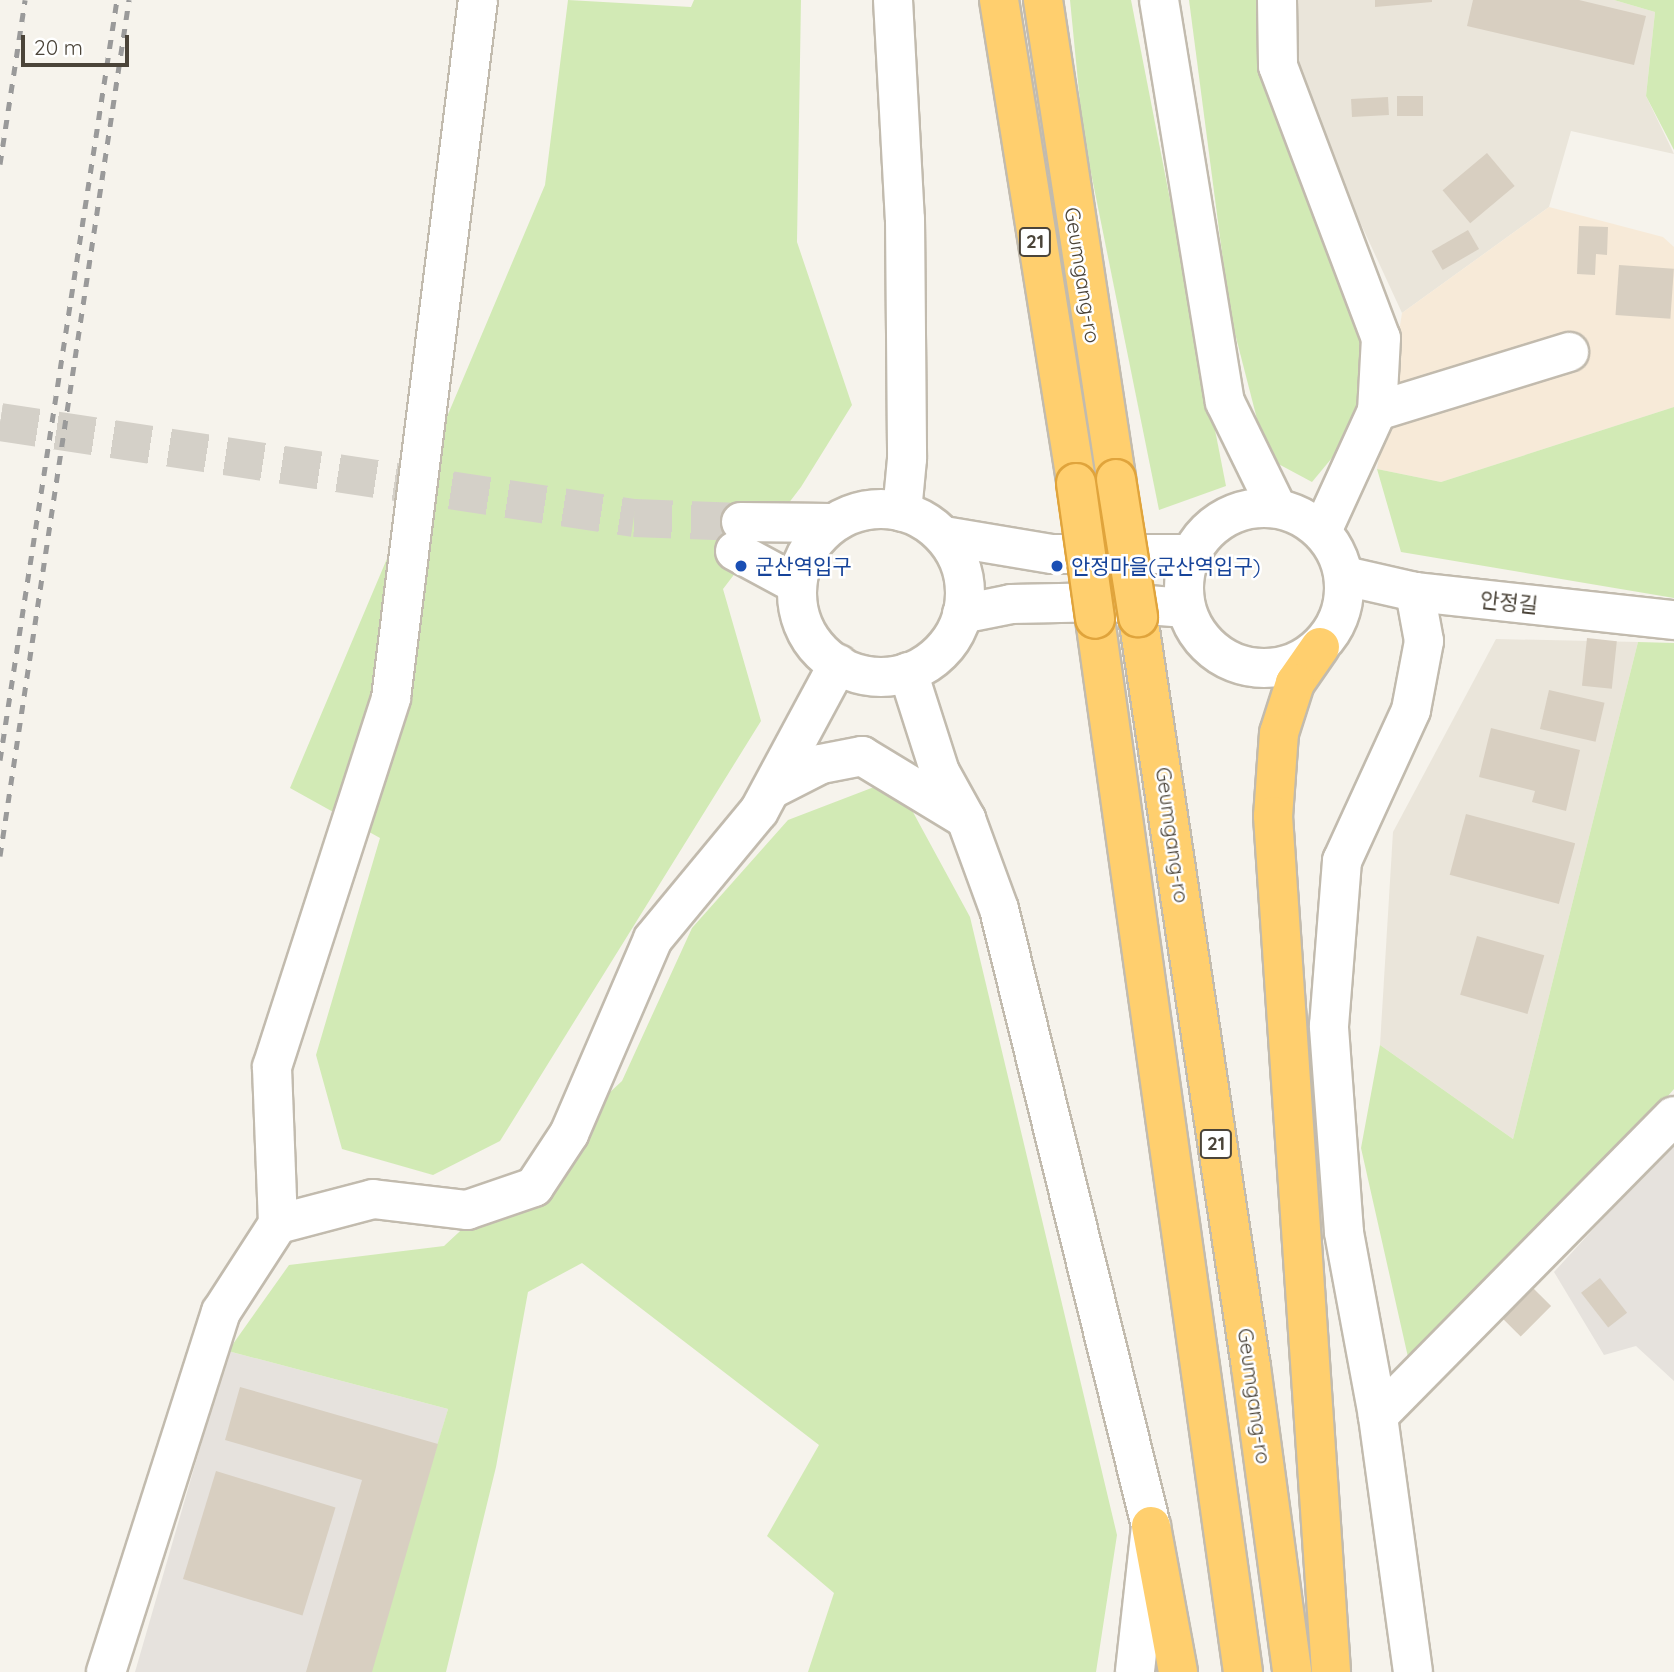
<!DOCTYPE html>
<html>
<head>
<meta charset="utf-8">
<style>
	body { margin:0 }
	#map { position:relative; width:1674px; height:1672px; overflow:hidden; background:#f6f3ec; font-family:Quicksand,"Noto Sans KR",sans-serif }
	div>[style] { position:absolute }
	.residential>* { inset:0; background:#eae5da }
	.commercial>* { inset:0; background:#f7ead8 }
	.industrial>* { inset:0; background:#e6e2dd }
	.green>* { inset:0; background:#d2eab5 }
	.building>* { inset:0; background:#d8cfc1; transform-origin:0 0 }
	.minor-tunnel>* { height:38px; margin-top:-19px; transform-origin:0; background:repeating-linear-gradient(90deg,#d4d0c8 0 38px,transparent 0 57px) }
	.roads { filter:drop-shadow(2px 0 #c2bbae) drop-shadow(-2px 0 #c2bbae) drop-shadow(0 2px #c2bbae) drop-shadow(0 -2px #c2bbae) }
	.minor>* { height:38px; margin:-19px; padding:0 19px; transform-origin:19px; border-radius:19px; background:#fff }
	.minor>.ring { margin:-19px; padding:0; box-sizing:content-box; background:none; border:38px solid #fff; border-radius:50% }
	.highway>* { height:38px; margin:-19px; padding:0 19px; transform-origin:19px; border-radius:19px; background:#ffcf6e }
	.rail>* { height:5px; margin-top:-2.5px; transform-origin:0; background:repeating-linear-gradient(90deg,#9a9a9a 0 9px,transparent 0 18px) }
	.bridges { filter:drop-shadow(2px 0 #e0a43c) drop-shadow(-2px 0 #e0a43c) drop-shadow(0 2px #e0a43c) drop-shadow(0 -2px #e0a43c) }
	.highway-bridge>* { height:38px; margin:-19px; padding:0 19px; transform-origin:19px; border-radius:19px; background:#ffcf6e }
	.dots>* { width:19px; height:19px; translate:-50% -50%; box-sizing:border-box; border:4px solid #fff; border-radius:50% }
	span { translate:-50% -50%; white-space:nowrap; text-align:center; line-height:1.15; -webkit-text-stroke:5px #fff; paint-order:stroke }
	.shield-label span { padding:2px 5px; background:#fff; border:2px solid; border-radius:5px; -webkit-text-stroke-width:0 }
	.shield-label { font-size:19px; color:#4b4439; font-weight:700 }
	.street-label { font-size:21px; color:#4b4439 }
	.transit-label { font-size:21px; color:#164399 }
	.left { translate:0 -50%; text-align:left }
	.scale { position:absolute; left:21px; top:35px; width:108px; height:32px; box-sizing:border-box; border:4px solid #4b4439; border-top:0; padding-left:9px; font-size:21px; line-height:24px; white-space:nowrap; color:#4b4439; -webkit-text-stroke:5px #fff; paint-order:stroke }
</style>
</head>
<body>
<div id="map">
	<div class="residential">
		<i style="clip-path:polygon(1277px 0,1614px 0,1655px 12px,1646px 96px,1674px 154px,1571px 131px,1549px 207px,1402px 313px,1277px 42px)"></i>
		<i style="clip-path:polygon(1496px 639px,1638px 642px,1513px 1139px,1380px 1045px,1393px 832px)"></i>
	</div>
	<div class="commercial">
		<i style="clip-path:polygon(1549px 207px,1663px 237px,1674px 247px,1674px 407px,1441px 482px,1377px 469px,1402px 313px)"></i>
	</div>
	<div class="industrial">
		<i style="clip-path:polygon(1674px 1141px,1674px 1381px,1636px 1346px,1604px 1355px,1554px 1272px)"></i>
		<i style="clip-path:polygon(228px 1351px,448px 1409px,372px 1672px,135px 1672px)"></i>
	</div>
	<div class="green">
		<i style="clip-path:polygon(568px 0,691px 7px,694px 0,801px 0,797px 242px,852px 405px,801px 487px,723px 589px,761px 721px,500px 1141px,433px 1175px,342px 1149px,316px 1055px,380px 838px,290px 788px,545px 185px)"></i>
		<i style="clip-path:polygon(1070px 0,1131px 0,1226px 486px,1159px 510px,1083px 133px)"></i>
		<i style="clip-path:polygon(1189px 0,1266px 0,1371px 340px,1361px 423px,1312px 482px,1267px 458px,1230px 314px)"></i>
		<i style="clip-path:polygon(1614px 0,1674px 0,1674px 150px,1646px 96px,1655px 12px)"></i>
		<i style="clip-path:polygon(1674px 407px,1674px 598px,1401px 552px,1377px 469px,1441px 482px)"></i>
		<i style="clip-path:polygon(1638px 642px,1674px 643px,1674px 1089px,1595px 1180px,1410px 1366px,1361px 1148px,1380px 1045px,1513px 1139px)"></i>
		<i style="clip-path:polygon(895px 779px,970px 917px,1117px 1535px,1096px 1672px,808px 1672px,834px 1593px,767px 1536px,819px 1445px,582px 1263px,528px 1292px,496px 1467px,446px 1672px,369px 1672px,448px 1409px,228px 1351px,289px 1265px,444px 1246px,622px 1081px,692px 928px,788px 820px)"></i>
	</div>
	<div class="building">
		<i style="clip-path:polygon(1375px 0,1432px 0,1432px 2px,1375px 7px)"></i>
		<i style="clip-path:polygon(1473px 0,1579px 0,1646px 16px,1634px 65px,1467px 26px)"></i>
		<i style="left:1397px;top:96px;width:26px;height:20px"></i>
		<i style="left:1388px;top:97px;width:18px;height:37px;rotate:87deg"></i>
		<i style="left:1487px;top:153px;width:43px;height:58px;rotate:50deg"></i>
		<i style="clip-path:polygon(1579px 226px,1608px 227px,1607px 255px,1596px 254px,1595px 275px,1577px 274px)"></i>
		<i style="left:1468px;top:230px;width:22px;height:42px;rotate:60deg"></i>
		<i style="left:1619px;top:265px;width:55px;height:50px;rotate:4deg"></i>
		<i style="left:1587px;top:638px;width:30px;height:48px;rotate:6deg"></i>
		<i style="left:1549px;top:690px;width:57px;height:40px;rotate:13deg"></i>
		<i style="clip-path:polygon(1491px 728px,1580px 750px,1566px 811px,1532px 802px,1535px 791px,1479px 777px)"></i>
		<i style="left:1466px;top:814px;width:113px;height:63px;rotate:15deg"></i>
		<i style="left:1477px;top:936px;width:70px;height:61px;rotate:16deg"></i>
		<i style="left:1600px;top:1278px;width:44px;height:24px;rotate:52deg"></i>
		<i style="left:1532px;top:1287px;width:27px;height:43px;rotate:45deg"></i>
		<i style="clip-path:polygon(240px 1387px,438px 1444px,372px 1672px,306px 1672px,362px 1480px,225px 1440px)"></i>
		<i style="left:216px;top:1471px;width:125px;height:113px;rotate:17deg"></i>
	</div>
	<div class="minor-tunnel">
		<i style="left:0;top:422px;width:641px;rotate:8.61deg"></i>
		<i style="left:634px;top:518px;width:107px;rotate:2.1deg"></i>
	</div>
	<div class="roads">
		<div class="minor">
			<i style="left:893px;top:0;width:219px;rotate:86.9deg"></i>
			<i style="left:905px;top:219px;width:240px;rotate:89.5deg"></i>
			<i style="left:907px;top:459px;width:53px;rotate:95.4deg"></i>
			<i style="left:1159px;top:0;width:407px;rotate:80.7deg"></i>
			<i style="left:1225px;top:402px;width:118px;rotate:63.9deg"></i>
			<i style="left:1277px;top:0;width:66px;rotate:89.1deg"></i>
			<i style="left:1278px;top:66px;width:291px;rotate:69.3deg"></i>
			<i style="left:1381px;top:338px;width:73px;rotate:93.1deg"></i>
			<i style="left:1377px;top:411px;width:132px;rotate:114.6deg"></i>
			<i style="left:1377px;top:411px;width:201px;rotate:-17.1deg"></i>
			<i class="ring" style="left:1184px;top:508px;width:122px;height:122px"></i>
			<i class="ring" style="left:797px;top:509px;width:130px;height:130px"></i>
			<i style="left:741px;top:522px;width:89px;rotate:0.6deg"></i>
			<i style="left:944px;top:536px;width:109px;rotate:9.5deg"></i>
			<i style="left:1052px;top:554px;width:139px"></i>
			<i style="left:735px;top:551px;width:69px;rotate:28.4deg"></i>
			<i style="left:1345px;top:576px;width:72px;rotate:12.9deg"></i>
			<i style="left:1415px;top:592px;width:261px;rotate:6.2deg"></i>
			<i style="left:962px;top:614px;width:50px;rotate:-11.5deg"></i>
			<i style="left:1011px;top:604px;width:98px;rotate:-1.2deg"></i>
			<i style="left:1109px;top:602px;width:77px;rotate:4.5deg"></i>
			<i style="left:908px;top:672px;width:105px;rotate:72.3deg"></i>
			<i style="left:940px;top:772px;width:54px;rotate:61deg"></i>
			<i style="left:966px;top:819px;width:96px;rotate:69.9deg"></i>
			<i style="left:999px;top:909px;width:635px;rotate:76.16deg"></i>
			<i style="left:1151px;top:1526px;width:147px;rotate:96.3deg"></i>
			<i style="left:772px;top:789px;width:55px;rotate:-27deg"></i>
			<i style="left:821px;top:764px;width:42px;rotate:-11deg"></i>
			<i style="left:862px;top:756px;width:122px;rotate:31.2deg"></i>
			<i style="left:278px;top:1224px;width:157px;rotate:-92.2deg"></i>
			<i style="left:272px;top:1067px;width:388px;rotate:-72.1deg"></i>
			<i style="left:391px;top:698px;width:703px;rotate:-82.9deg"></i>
			<i style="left:1378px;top:1416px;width:421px;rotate:-45.4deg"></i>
			<i style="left:106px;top:1672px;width:378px;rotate:-72.3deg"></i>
			<i style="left:221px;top:1312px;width:105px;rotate:-57.1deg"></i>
			<i style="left:278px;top:1224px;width:98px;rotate:-14.7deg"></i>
			<i style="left:373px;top:1199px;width:95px;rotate:6.7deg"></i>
			<i style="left:467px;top:1210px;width:71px;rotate:-18.9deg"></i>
			<i style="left:534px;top:1187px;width:64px;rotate:-56.6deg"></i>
			<i style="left:569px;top:1134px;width:212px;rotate:-66.7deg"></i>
			<i style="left:653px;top:939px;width:166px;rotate:-50.4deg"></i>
			<i style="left:759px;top:811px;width:167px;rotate:-61.7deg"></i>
			<i style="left:1413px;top:1672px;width:258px;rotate:-97.8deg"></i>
			<i style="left:1378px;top:1416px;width:187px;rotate:-100.5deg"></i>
			<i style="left:1344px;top:1232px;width:207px;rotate:-94.2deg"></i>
			<i style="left:1329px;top:1026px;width:166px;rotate:-85.5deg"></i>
			<i style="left:1342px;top:861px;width:166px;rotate:-65.4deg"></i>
			<i style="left:1411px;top:710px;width:70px;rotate:-79.3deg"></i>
			<i style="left:1424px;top:641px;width:50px;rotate:-100.4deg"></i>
		</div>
		<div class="highway">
			<i style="left:999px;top:0;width:489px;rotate:80.9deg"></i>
			<i style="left:1043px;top:0;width:485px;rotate:81.3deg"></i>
			<i style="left:1138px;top:617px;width:758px;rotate:81.43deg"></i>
			<i style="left:1251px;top:1367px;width:308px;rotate:82.3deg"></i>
			<i style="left:1095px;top:619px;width:1063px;rotate:82deg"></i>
			<i style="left:1320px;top:647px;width:44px;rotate:124.8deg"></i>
			<i style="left:1295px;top:683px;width:52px;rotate:107.7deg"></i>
			<i style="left:1279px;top:733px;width:83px;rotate:94.1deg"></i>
			<i style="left:1273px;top:816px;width:858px;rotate:86.12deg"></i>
			<i style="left:1151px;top:1526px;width:148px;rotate:79.5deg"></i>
		</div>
	</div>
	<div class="rail">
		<i style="left:0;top:164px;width:166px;rotate:-81.3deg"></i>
		<i style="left:0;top:760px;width:769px;rotate:-81.25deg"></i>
		<i style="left:0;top:856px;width:866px;rotate:-81.43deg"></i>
	</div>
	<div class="bridges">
		<div class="highway-bridge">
			<i style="left:1116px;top:479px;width:140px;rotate:80.9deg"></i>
			<i style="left:1076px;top:483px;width:137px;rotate:82deg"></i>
		</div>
	</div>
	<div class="dots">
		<i style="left:741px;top:566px;background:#1a4fb4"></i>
		<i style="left:1057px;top:566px;background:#1a4fb4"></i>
	</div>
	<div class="shield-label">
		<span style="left:1035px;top:242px">21</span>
		<span style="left:1216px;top:1144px">21</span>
	</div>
	<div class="street-label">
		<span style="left:1083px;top:275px;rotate:81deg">Geumgang-ro</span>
		<span style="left:1509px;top:602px;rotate:6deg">안정길</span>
		<span style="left:1173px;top:835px;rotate:82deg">Geumgang-ro</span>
		<span style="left:1255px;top:1396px;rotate:82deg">Geumgang-ro</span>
	</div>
	<div class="transit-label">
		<span class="left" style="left:755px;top:566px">군산역입구</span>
		<span class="left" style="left:1071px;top:566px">안정마을(군산역입구)</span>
	</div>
	<div class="scale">20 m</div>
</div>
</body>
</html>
